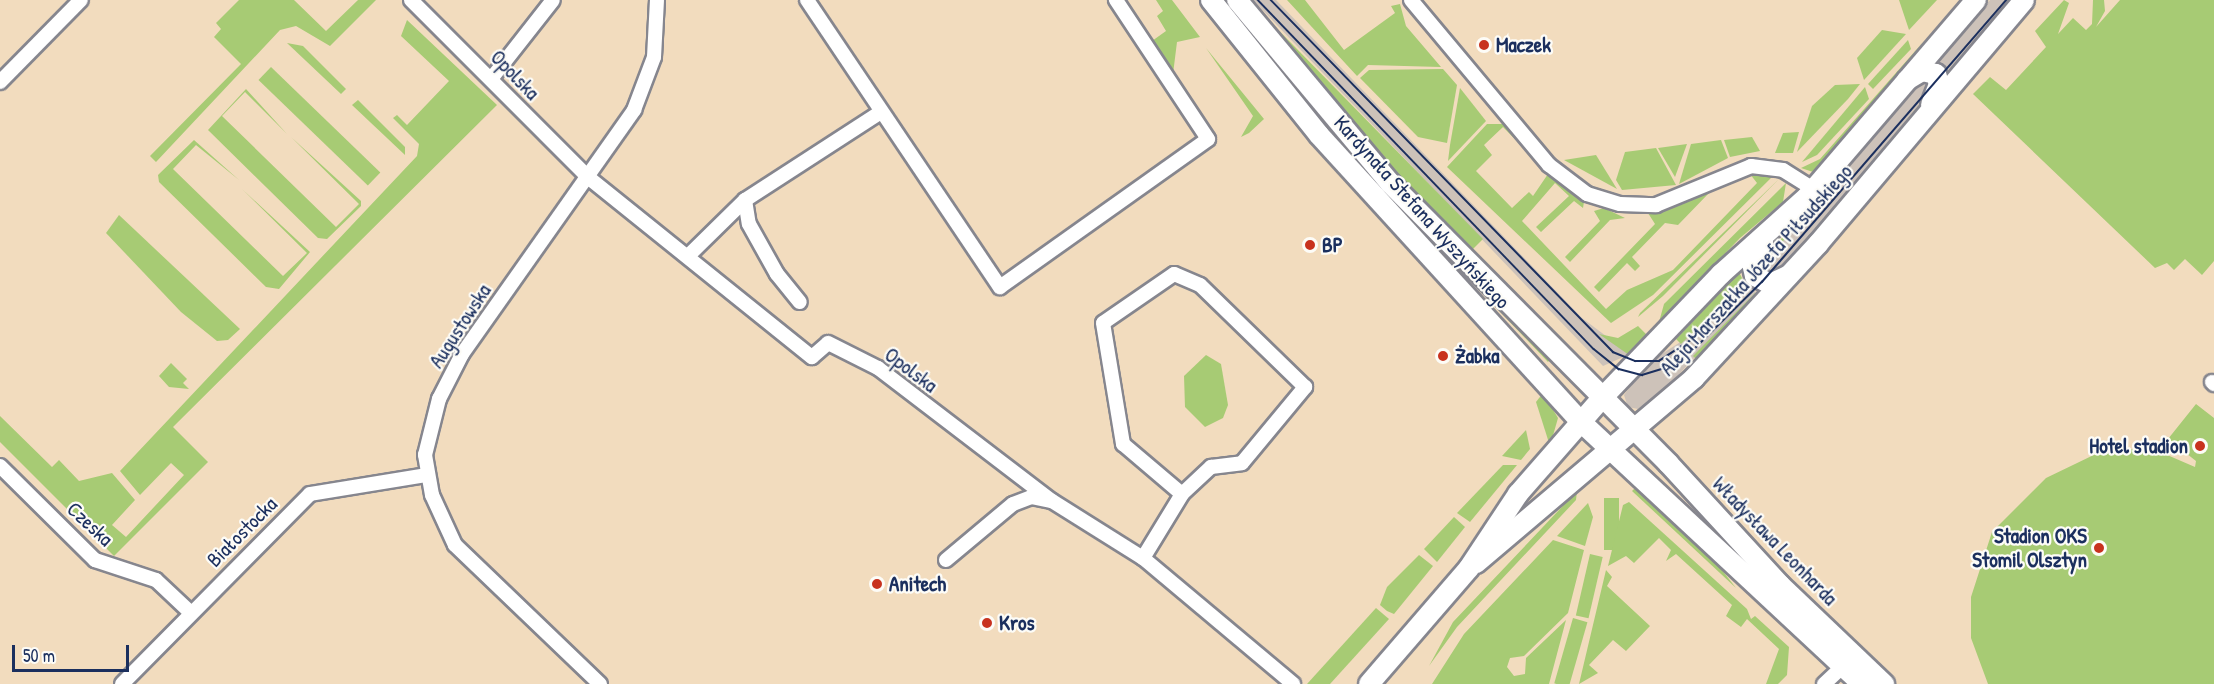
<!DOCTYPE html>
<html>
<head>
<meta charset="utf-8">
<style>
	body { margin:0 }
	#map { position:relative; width:2214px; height:684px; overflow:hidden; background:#f2dcbe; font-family:"Patrick Hand",sans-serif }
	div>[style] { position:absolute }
	.industrial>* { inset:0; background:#cdc2b9 }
	.green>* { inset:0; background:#a7cb74; transform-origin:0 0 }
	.roads { filter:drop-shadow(2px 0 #86868e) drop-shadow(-2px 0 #86868e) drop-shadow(0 2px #86868e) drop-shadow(0 -2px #86868e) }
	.street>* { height:14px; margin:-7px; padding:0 7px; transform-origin:7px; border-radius:7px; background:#fff }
	.secondary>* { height:20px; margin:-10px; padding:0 10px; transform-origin:10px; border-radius:10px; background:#fff }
	.tram>* { height:1.5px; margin:-0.75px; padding:0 0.75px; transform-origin:0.75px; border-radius:0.75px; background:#1b2f5e }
	.dots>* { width:16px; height:16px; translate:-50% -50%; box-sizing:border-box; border:3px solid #fdfcf7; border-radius:50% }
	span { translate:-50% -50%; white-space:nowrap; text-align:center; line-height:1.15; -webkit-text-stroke:4.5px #fdfcf7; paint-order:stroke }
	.poi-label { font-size:21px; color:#1b2f5e; font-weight:700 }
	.left { translate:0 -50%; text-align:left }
	.right { translate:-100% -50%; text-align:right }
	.street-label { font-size:21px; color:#1b2f5e }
	.scale { position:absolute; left:12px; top:645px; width:117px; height:27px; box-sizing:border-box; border:3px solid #1b2f5e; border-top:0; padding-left:8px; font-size:18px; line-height:21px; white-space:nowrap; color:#1b2f5e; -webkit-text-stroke:4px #fdfcf7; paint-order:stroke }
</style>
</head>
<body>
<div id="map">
	<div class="industrial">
		<i style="clip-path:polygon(1253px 0,1276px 0,1582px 318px,1630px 354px,1603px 366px)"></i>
		<i style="clip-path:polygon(1990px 0,2011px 0,1948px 70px,1937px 60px)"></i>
		<i style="clip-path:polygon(1922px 81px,1932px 89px,1806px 240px,1774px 274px,1769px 271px,1763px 263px)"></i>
		<i style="clip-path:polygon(1745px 281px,1756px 292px,1653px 402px,1638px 409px,1628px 407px,1624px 395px,1636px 379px,1657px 357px,1693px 334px)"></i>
	</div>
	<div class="green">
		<i style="clip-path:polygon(239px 0,294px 0,326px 31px,358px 0,376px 0,330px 46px,296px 26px,280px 30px,156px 162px,150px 156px,241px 64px,214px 37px,221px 29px,216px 23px)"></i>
		<i style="clip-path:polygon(1156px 0,1172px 0,1200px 37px,1177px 42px,1173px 74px,1152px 41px,1166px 31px,1157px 16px,1163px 11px)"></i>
		<i style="clip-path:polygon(1249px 0,1483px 239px,1472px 250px,1385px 164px)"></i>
		<i style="clip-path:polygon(1287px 0,1305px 0,1344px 50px,1395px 13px,1391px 6px,1400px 4px,1406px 26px,1441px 67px,1368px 65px,1357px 76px)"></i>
		<i style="clip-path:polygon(1899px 0,1937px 0,1909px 30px)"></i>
		<i style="clip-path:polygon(2064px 0,2069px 3px,2058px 34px,2073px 18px,2086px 30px,2092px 24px,2093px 0,2104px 0,2105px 11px,2096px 27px,2120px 0,2214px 0,2214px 261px,2202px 275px,2185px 259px,2174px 270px,2167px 263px,2155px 268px,1973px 94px,1990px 77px,2006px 90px,2046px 47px,2035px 31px)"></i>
		<i style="clip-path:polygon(407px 20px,497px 105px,173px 427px,208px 462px,114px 556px,0 442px,0 416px,52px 467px,59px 460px,79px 481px,112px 473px,135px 500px,112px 525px,126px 537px,184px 475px,171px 463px,140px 495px,120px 471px,417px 156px,419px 144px,393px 118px,397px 115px,407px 125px,449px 81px,401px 36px)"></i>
		<i style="clip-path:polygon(1882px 30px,1906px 34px,1864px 80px,1857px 58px)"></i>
		<i style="clip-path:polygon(1253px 34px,1354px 158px,1551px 358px,1548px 362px,1312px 114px)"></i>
		<i style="clip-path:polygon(1908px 40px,1911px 49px,1873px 89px,1868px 84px)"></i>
		<i style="clip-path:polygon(1924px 41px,1822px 167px,1813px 172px,1801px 168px,1820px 159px)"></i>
		<i style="clip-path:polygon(287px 43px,303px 46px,346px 89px,341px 94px)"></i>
		<i style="clip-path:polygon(1206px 48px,1264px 119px,1249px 133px,1241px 137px,1253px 116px)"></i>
		<i style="left:271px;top:67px;width:152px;height:18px;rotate:44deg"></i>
		<i style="clip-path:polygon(1443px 69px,1457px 85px,1447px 143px,1418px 137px,1360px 78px,1369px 70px)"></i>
		<i style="clip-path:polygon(1860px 84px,1848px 99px,1797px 152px,1812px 106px,1835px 85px)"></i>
		<i style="clip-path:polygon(1865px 87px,1869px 99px,1817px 155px,1802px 162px)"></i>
		<i style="clip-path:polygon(1460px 88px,1486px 121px,1448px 161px,1450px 145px)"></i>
		<i style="clip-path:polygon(246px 89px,287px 134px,245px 92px,222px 116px,336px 227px,359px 204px,291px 137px,361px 201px,361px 206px,327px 239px,318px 238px,208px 130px)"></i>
		<i style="clip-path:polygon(1931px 91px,1821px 228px,1775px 273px,1818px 226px)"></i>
		<i style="clip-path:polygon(358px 100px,405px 147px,405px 155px,352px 105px)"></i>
		<i style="clip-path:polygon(1487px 124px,1504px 124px,1541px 166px,1503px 127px,1484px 145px,1492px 155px,1476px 171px,1512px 208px,1529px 192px,1533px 196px,1548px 174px,1584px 202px,1583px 208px,1574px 201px,1541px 232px,1536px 227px,1569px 196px,1555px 183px,1522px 221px,1606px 309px,1627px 290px,1673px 270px,1757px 183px,1750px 174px,1773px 176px,1653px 295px,1611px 323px,1447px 167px)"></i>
		<i style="clip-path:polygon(1880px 126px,1821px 199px,1764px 262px,1767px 255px)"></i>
		<i style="clip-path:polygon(1799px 132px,1793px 153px,1775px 153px,1783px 133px)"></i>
		<i style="clip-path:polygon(1752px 137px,1760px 151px,1730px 157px,1724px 140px)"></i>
		<i style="clip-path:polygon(194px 140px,239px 180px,196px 145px,173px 169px,283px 276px,307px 253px,242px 189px,310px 252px,279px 289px,266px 287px,159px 182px,158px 175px)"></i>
		<i style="clip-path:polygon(1721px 140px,1728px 158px,1679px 184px,1691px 144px)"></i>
		<i style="clip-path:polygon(1687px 144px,1675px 177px,1658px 148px)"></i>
		<i style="clip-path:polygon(1656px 148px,1676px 185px,1622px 190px,1616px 180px,1625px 152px)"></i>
		<i style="clip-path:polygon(1596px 155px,1617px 189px,1564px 160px)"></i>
		<i style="clip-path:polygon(1780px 178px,1663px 296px,1638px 317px,1640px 313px)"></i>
		<i style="clip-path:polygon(1786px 183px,1783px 202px,1740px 238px,1659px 322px,1664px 304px)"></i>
		<i style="clip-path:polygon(1710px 192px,1678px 225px,1665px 223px,1632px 257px,1640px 266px,1635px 271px,1627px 263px,1599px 292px,1594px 287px,1655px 224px,1648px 213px)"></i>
		<i style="clip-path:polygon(1604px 208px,1625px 218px,1610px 220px,1570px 262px,1565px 257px,1600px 221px,1594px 211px)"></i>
		<i style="clip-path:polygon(119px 215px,240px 329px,228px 340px,217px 341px,181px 312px,106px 233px)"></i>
		<i style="clip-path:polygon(1739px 272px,1744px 282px,1681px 344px,1676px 339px)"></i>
		<i style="clip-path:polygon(1755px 293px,1762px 296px,1699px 362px,1693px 356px)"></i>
		<i style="clip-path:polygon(1638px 326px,1648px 336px,1629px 355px,1599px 334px,1618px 338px)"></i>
		<i style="clip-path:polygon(1206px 355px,1221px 364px,1228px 405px,1223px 418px,1205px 427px,1185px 407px,1184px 376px)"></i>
		<i style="clip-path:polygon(171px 363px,187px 379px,183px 383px,189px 389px,169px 387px,159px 376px)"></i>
		<i style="clip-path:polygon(1543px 393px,1558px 418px,1550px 446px,1536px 402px)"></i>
		<i style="clip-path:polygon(2196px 404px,2214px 418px,2214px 684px,1988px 684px,1971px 638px,1971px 597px,1992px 532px,2046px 478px,2102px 451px,2151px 448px,2195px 467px,2196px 461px,2168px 439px)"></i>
		<i style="clip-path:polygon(1526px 430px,1530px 449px,1521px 460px,1502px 456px)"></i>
		<i style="clip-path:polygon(1503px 465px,1517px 465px,1470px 522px,1457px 513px)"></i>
		<i style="clip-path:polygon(1635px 488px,1718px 565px,1736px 588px,1632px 491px)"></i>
		<i style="clip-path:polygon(1577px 491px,1576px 500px,1457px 627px,1429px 666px,1453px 622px)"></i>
		<i style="left:1604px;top:498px;width:15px;height:52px"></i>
		<i style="clip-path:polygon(1629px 502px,1747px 609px,1751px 619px,1755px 616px,1789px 647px,1787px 675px,1778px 684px,1766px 684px,1779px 649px,1747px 619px,1741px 627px,1726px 616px,1732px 605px,1676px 554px,1666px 561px,1671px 550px,1659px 538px,1634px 563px,1626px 556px,1608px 566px,1623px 505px)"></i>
		<i style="clip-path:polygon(1588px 503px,1593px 517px,1585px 546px,1557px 536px)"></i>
		<i style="clip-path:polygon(1454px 517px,1465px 527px,1437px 562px,1424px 549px)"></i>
		<i style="clip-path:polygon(1553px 540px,1584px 550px,1568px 613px,1524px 656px,1510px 658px,1507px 667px,1514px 676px,1525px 674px,1526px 658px,1566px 620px,1549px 684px,1432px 684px,1464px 634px)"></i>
		<i style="left:1590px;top:554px;width:13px;height:63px;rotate:13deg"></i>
		<i style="clip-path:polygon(1419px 555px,1433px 566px,1394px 614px,1387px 611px,1380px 605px,1387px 587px)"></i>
		<i style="clip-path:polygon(1606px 570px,1612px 577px,1607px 586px,1650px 626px,1626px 651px,1613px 640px,1589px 665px,1598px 673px,1579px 684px)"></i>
		<i style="clip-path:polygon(1376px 608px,1389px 619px,1330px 684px,1307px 684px)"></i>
		<i style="left:1573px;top:618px;width:15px;height:68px;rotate:16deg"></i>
	</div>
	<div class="roads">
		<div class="street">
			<i style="left:411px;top:0;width:252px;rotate:45deg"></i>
			<i style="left:589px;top:178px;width:286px;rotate:38.8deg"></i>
			<i style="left:812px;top:357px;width:21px;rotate:-41deg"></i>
			<i style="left:828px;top:343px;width:56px;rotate:26.6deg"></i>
			<i style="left:878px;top:368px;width:219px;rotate:37.4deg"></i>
			<i style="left:807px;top:0;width:346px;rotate:56.1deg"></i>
			<i style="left:1000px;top:287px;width:255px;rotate:-35.4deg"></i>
			<i style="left:1208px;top:139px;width:167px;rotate:-123.5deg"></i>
			<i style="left:1411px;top:0;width:215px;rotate:50.1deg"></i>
			<i style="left:1549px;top:165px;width:48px;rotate:37.3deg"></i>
			<i style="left:1587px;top:194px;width:34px;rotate:17deg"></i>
			<i style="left:1620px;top:204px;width:36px;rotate:2deg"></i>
			<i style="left:1656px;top:205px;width:103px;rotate:-22.3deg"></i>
			<i style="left:1751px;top:166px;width:32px;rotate:7deg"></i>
			<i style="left:1783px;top:170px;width:36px;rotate:32deg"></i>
			<i style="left:491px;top:79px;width:100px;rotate:-51.9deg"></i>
			<i style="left:0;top:82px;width:115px;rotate:-45.4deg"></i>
			<i style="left:745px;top:200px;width:24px;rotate:81deg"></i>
			<i style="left:749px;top:224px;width:57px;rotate:60.8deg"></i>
			<i style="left:777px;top:274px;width:36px;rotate:51deg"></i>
			<i style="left:688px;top:256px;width:80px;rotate:-44.5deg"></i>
			<i style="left:745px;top:200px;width:162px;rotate:-32.9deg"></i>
			<i style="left:2212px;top:382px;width:3px;rotate:45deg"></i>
			<i style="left:0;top:466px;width:134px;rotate:44.7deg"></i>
			<i style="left:95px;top:560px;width:64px;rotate:18.2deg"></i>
			<i style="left:156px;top:580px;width:48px;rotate:43.3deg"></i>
			<i style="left:1143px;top:558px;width:75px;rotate:-58.6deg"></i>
			<i style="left:1182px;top:494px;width:40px;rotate:-43deg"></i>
			<i style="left:1211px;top:467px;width:31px;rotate:-7deg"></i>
			<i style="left:1242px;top:463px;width:99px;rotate:-50.3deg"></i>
			<i style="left:1305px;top:387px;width:146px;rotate:-135.8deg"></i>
			<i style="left:1200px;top:285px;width:28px;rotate:-157deg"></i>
			<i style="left:1174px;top:274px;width:86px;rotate:145.4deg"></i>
			<i style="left:1103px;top:323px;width:123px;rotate:80.6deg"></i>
			<i style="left:1123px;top:444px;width:77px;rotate:40.3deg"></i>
			<i style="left:946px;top:560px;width:87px;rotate:-39.9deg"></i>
			<i style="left:1013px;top:504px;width:19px;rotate:-21deg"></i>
			<i style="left:1031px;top:497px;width:21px;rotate:11deg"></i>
			<i style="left:1052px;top:501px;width:107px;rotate:32.1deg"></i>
			<i style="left:1143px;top:558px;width:196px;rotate:40deg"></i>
			<i style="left:122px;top:684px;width:267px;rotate:-45.3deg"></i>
			<i style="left:310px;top:494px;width:118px;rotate:-9.3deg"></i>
			<i style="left:600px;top:684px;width:201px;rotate:-136.2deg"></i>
			<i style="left:455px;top:545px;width:55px;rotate:-114.7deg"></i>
			<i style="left:432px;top:495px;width:41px;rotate:-99.9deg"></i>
			<i style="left:425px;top:455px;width:58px;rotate:-76deg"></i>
			<i style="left:439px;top:399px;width:51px;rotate:-62.9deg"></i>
			<i style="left:462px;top:354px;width:299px;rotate:-54.8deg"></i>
			<i style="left:634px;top:110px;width:57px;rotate:-69.3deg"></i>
			<i style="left:654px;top:57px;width:57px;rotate:-87deg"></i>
			<i style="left:1824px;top:684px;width:25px;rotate:-43deg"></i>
		</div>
		<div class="secondary">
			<i style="left:1211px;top:0;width:173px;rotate:51.3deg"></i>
			<i style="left:1319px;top:135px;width:389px;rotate:47.6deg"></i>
			<i style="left:1581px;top:422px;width:384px;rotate:43deg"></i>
			<i style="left:1237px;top:0;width:239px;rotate:50.1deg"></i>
			<i style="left:1390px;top:183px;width:395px;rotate:45.2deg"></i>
			<i style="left:1668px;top:463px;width:166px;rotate:47.4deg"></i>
			<i style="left:1780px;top:585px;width:144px;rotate:43.6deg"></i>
			<i style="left:1907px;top:80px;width:17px;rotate:-31deg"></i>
			<i style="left:1922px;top:71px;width:14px;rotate:12deg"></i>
			<i style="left:1936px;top:74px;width:10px;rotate:73deg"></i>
			<i style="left:1939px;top:84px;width:22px;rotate:111deg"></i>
			<i style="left:1763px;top:241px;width:25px;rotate:117deg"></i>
			<i style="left:1752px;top:263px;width:13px;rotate:77deg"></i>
			<i style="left:1755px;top:276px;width:17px;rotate:28deg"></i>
			<i style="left:1770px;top:284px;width:19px;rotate:-25deg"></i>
			<i style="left:1476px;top:563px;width:286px;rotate:-40.3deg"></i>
			<i style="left:1694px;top:378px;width:183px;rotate:-47.2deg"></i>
			<i style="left:1818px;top:244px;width:319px;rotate:-49.8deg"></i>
			<i style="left:1369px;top:684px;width:153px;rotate:-49.2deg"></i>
			<i style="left:1469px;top:568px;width:89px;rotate:-56.5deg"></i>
			<i style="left:1518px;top:494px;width:129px;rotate:-48.8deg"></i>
			<i style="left:1603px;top:397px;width:170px;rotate:-46.2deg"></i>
			<i style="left:1721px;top:274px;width:117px;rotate:-41.9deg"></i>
			<i style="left:1808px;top:196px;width:258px;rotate:-49.4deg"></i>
		</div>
	</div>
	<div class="tram">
		<i style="left:1258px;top:0;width:484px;rotate:46.1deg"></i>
		<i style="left:1594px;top:349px;width:32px;rotate:39deg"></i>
		<i style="left:1619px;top:369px;width:24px;rotate:15deg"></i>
		<i style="left:1642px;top:375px;width:39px;rotate:-17deg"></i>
		<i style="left:1679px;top:364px;width:117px;rotate:-44.7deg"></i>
		<i style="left:1762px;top:282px;width:373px;rotate:-49.1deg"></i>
		<i style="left:1271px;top:0;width:491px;rotate:45.8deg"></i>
		<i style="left:1613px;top:352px;width:24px;rotate:22deg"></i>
		<i style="left:1635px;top:361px;width:24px"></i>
		<i style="left:1659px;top:361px;width:42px;rotate:-33.3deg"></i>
	</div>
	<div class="dots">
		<i style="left:1484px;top:45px;background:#c8321e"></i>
		<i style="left:1310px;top:245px;background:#c8321e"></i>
		<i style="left:1443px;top:356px;background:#c8321e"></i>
		<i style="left:2200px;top:446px;background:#c8321e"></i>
		<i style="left:2099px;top:548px;background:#c8321e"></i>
		<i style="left:877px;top:584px;background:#c8321e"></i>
		<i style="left:987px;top:623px;background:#c8321e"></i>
	</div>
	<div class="poi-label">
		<span class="left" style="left:1496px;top:45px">Maczek</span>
		<span class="left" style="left:1322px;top:245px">BP</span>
		<span class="left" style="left:1455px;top:356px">Żabka</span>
		<span class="right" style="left:2188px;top:446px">Hotel stadion</span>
		<span class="right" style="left:2087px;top:548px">Stadion OKS<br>Stomil Olsztyn</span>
		<span class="left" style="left:889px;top:584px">Anitech</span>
		<span class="left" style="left:999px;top:623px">Kros</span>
	</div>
	<div class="street-label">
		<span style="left:515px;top:75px;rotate:46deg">Opolska</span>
		<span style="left:1422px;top:212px;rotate:48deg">Kardynała Stefana Wyszyńskiego</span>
		<span style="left:1756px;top:270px;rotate:-48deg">Aleja Marszałka Józefa Piłsudskiego</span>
		<span style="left:460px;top:326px;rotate:-57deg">Augustowska</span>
		<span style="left:911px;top:370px;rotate:37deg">Opolska</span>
		<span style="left:90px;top:524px;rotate:43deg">Czeska</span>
		<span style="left:242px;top:532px;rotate:-45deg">Białostocka</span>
		<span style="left:1775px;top:541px;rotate:46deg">Władysława Leonharda</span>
	</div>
	<div class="scale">50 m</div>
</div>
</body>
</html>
